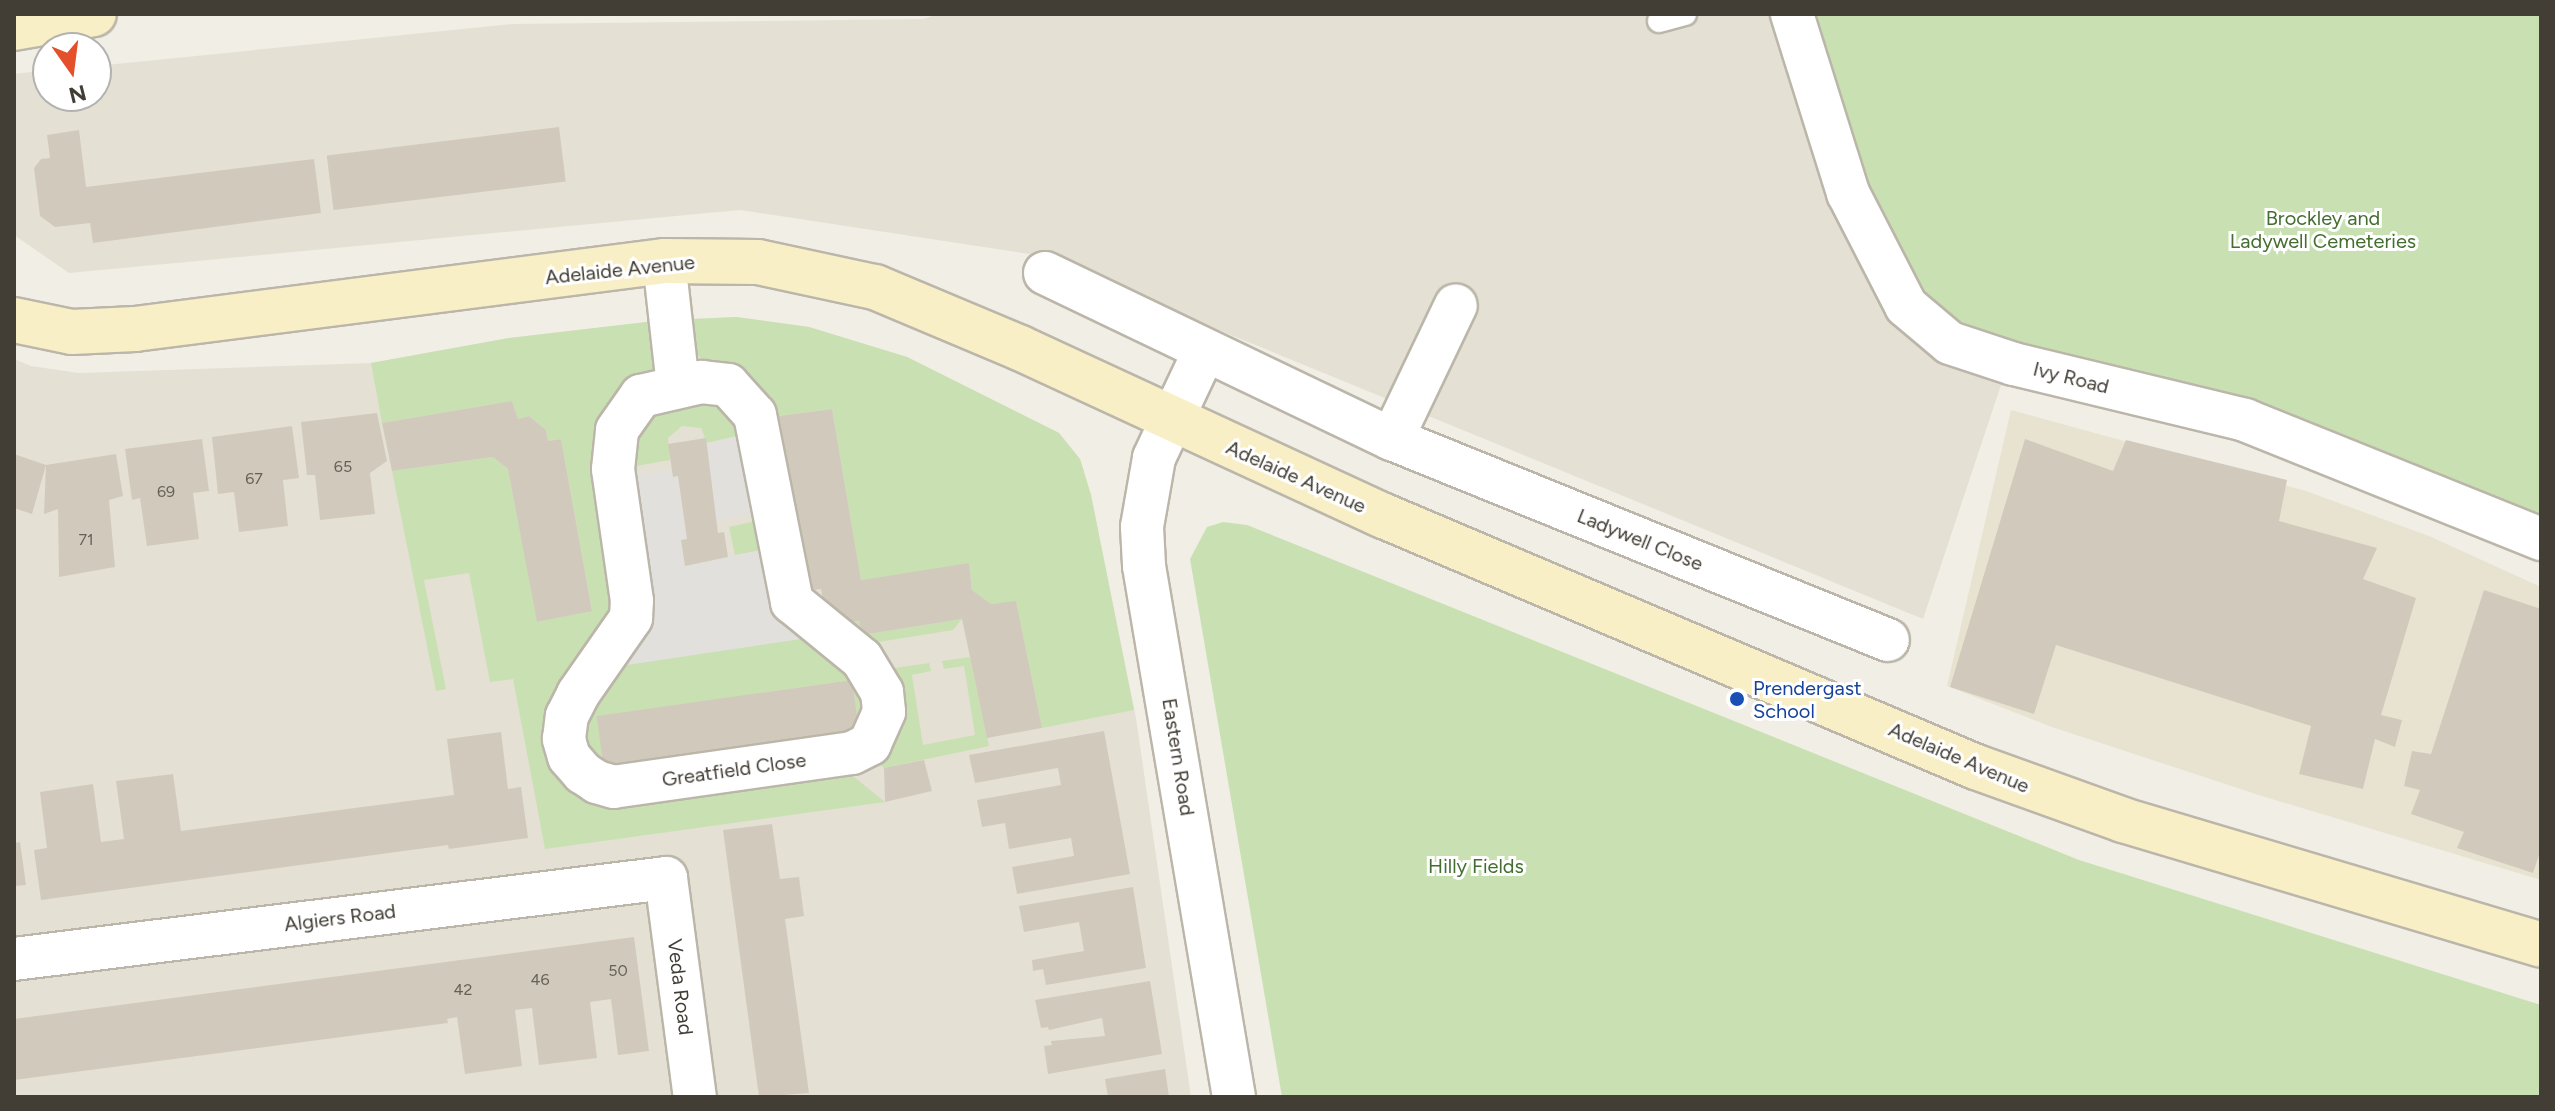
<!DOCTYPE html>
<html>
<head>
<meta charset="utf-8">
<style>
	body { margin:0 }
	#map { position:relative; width:2555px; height:1111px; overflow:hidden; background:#f1eee5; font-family:Figtree,sans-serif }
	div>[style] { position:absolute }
	.residential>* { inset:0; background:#e4e0d4 }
	.education>* { inset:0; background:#e8e3d0 }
	.green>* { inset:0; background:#c9e1b2 }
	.parking>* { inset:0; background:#e2e0dd }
	.building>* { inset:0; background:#d1cabc; transform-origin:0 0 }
	.roads { filter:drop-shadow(2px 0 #bbb6a9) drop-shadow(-2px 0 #bbb6a9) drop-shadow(0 2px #bbb6a9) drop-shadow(0 -2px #bbb6a9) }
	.lane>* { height:22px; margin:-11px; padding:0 11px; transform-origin:11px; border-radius:11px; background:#fff }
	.street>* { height:42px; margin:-21px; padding:0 21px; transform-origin:21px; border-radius:21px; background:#fff }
	.secondary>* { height:44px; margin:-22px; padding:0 22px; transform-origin:22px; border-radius:22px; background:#f9efc7 }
	.dots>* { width:22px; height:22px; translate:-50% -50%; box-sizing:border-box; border:4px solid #fff; border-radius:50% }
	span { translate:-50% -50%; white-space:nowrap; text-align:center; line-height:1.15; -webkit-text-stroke:6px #fff; paint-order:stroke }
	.number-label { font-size:16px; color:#666157 }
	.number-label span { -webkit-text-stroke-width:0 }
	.park-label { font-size:20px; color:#436e2f }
	.street-label { font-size:20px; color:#423e35 }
	.transit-label { font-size:20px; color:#164399 }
	.left { translate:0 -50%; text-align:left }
	.frame { position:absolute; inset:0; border:16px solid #423e35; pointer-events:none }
	.north { position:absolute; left:32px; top:32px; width:80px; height:80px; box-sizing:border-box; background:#fff; border:2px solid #b3b2ae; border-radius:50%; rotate:166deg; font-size:22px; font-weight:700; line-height:32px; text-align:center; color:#423e35 }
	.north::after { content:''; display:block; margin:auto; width:28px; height:36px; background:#e45029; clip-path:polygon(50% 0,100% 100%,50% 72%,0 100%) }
</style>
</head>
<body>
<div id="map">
	<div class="residential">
		<i style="clip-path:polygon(939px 14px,1803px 14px,2015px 343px,1923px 619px,1036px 255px,740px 210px,69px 273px,14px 235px,14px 74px,48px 70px,48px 96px,96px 96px,96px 66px,513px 24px,923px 19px)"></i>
		<i style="clip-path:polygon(736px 317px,809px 327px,907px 357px,1059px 433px,1080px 459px,1091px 495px,1136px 718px,1191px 1097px,14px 1097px,14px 359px,31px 366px,79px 373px,371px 363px,509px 338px,655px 321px)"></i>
	</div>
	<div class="education">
		<i style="clip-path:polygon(2011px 410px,2306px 491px,2429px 536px,2541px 587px,2541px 880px,2265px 797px,2052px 727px,1947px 686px)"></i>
	</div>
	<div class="green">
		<i style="clip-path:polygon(1803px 14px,2541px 14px,2541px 549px,1942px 314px,1874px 220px)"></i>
		<i style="clip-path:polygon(736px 317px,809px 327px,907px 357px,1059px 433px,1080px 459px,1091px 495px,1134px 710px,1042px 728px,1016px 602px,991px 604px,972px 590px,969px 564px,861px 580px,832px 409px,779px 416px,788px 463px,779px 465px,695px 351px,691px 319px)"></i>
		<i style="clip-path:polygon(655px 321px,659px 354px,654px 369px,641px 376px,620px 605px,557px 760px,848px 772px,885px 802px,545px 849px,513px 679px,490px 682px,469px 573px,424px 580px,446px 689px,436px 691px,392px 471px,493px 457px,508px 469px,538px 622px,592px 610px,561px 439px,548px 441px,546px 430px,529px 416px,518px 419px,512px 401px,382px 423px,371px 363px,509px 338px)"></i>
		<i style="clip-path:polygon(726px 399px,742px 435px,707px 443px,701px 428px,682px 426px,668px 438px,670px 460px,625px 468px,641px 413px)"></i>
		<i style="clip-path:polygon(765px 519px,870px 695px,859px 732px,852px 680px,598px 716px,605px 778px,582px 738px,589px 714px,619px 665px,799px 639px,779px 615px,762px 550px,735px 555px,729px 527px)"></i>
		<i style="clip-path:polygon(1223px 522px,1247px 525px,2079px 860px,2541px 1005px,2541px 1097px,1282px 1097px,1190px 559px,1207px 527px)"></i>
		<i style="clip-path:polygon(962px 619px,953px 630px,860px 645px,849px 622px,859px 621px,862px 635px)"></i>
		<i style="clip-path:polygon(970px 657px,989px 746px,884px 768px,874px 760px,887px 669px,929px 663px,931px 671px,912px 675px,923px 745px,975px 735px,964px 666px,944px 669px,942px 661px)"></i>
	</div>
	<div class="parking">
		<i style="clip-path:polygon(742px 435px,757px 512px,716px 521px,707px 443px)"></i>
		<i style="clip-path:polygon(672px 470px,678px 476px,687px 539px,681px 540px,686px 565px,762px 550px,780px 615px,800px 639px,627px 665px,642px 634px,626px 478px)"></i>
	</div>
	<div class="building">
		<i style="left:559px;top:127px;width:55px;height:234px;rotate:83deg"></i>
		<i style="clip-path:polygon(79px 130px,86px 187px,314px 159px,321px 213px,93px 243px,90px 223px,55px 227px,40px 216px,34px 168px,41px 159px,50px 158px,47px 135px)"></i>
		<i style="clip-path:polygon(512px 401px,518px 419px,529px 416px,546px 430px,548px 441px,561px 439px,592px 611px,537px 622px,508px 469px,493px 457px,392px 471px,382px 423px)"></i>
		<i style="clip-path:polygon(832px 409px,861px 580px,969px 563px,972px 590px,991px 604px,1016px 601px,1042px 728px,987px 738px,962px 619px,862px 635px,859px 621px,849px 622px,823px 601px,821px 589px,812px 590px,779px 416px)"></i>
		<i style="clip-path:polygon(377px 413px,387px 461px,370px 473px,375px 514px,320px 520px,315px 475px,307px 475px,301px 422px)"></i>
		<i style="clip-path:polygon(292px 426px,299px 478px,283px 480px,288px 526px,239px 532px,234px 492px,218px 494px,212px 437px)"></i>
		<i style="clip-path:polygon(706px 438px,718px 533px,724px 532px,728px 557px,685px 566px,681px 540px,687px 539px,678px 476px,673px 477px,668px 444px)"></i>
		<i style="clip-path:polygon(202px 439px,209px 491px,193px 493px,199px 539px,147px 546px,140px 498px,132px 500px,125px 449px)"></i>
		<i style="clip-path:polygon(2025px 439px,2113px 471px,2126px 440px,2287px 480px,2279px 521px,2377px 548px,2363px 579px,2416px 598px,2381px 715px,2402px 720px,2395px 747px,2375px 739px,2363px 789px,2299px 774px,2311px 726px,2056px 645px,2034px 714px,1950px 687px)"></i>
		<i style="clip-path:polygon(14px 454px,46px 465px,116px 454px,123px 496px,109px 500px,115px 567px,59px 577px,58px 509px,44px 514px,46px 465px,32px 514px,14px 508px)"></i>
		<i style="clip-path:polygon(2484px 590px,2541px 609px,2541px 849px,2533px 873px,2457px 848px,2464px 832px,2411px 814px,2420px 790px,2404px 786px,2412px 751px,2431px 754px)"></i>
		<i style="left:852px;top:680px;width:52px;height:258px;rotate:82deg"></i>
		<i style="clip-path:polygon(1104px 731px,1130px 874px,1017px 894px,1012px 867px,1074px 856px,1071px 838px,1009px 849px,1005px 823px,982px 827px,977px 800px,1061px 785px,1058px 768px,975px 783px,969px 755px)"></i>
		<i style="clip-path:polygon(501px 732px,508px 789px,521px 787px,528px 838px,449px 849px,448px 845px,41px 900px,34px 850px,47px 848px,40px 792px,93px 784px,101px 842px,124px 839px,116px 781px,173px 774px,181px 831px,454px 795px,447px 739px)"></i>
		<i style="clip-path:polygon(924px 760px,932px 791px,885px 802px,884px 768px)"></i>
		<i style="clip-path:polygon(772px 824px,780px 879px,799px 877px,804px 916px,785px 919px,809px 1093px,759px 1097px,723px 830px)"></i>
		<i style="clip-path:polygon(20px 842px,26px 885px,14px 886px,14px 843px)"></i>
		<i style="clip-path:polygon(1133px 887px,1146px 968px,1046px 985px,1043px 969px,1033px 971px,1032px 960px,1084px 951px,1079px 922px,1024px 932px,1019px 906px)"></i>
		<i style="clip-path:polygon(634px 937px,649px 1051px,618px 1055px,611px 999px,590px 1002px,597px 1058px,539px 1065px,532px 1008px,515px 1010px,522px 1066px,465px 1074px,457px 1017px,447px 1019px,448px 1023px,14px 1080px,14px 1019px)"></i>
		<i style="clip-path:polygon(1150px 981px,1162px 1054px,1048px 1074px,1044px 1046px,1052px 1045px,1051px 1041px,1105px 1036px,1102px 1018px,1049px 1030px,1048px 1027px,1041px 1028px,1035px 1000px)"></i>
		<i style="clip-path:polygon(1165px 1069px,1169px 1097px,1108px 1097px,1105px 1079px)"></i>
	</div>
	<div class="roads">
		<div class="lane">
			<i style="left:1659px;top:21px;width:27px;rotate:-15deg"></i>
		</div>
		<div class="street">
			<i style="left:1792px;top:14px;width:188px;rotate:72.6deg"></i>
			<i style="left:1848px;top:193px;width:127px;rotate:62.8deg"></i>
			<i style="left:1906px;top:306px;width:57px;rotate:40.1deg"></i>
			<i style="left:1950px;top:343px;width:67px;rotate:18.2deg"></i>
			<i style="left:2014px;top:364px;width:238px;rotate:13.6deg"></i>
			<i style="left:2245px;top:420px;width:319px;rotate:21.9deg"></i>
			<i style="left:664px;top:261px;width:126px;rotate:83.6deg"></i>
			<i style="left:1045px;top:273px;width:385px;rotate:25.6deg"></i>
			<i style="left:1392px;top:439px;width:535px;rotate:22.06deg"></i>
			<i style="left:1204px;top:352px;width:117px;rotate:115.3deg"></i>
			<i style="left:1154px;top:458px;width:70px;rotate:99.9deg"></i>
			<i style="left:1142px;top:527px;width:39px;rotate:87deg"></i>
			<i style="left:1144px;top:566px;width:539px;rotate:80.38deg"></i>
			<i style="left:701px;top:382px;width:27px;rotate:6deg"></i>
			<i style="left:728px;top:385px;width:40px;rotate:48deg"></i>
			<i style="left:755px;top:415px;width:191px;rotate:78.8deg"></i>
			<i style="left:792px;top:602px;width:90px;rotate:39.2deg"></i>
			<i style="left:862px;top:659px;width:39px;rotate:59deg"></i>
			<i style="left:882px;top:692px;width:20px;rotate:84deg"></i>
			<i style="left:884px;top:712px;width:35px;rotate:114deg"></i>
			<i style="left:870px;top:744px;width:20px;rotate:153deg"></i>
			<i style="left:852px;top:753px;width:240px;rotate:171.9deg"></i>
			<i style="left:614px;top:787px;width:18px;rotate:-164deg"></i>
			<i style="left:597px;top:782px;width:17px;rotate:-147deg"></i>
			<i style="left:583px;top:773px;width:21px;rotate:-131deg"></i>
			<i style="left:569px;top:757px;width:19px;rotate:-106deg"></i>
			<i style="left:564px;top:739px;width:23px;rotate:-83deg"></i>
			<i style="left:567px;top:716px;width:25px;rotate:-63deg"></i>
			<i style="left:578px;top:694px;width:93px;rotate:-55.1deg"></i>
			<i style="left:631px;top:618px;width:17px;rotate:-87deg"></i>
			<i style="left:632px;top:601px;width:133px;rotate:-98.2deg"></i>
			<i style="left:613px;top:469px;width:39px;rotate:-84deg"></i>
			<i style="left:617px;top:430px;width:42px;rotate:-54.8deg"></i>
			<i style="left:641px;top:396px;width:62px;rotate:-13.1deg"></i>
			<i style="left:1392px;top:439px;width:148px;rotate:-64.5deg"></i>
			<i style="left:14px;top:959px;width:657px;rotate:-7.08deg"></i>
			<i style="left:666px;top:878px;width:221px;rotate:82.5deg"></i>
		</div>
		<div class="secondary">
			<i style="left:14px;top:28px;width:81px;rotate:-9.9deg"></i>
			<i style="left:14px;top:320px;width:59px;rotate:11.7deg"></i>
			<i style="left:72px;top:332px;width:63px;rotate:-2.7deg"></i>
			<i style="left:135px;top:329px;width:533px;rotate:-7.32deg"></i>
			<i style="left:664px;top:261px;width:94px;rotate:0.6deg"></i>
			<i style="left:758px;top:262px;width:120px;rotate:12.1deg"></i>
			<i style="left:875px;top:287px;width:157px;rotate:22.8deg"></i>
			<i style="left:1020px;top:348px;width:401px;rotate:24.8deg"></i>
			<i style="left:1384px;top:516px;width:643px;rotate:22.98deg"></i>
			<i style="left:1976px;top:767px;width:156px;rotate:19.8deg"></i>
			<i style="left:2123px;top:820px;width:436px;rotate:16.6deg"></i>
		</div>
	</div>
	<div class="dots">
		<i style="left:1737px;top:699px;background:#1a4fb4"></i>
	</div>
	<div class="number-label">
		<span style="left:343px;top:467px">65</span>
		<span style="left:254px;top:479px">67</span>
		<span style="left:166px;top:492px">69</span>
		<span style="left:86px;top:540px">71</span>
		<span style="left:618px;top:971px">50</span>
		<span style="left:540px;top:980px">46</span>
		<span style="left:463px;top:990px">42</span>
	</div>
	<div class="park-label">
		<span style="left:2323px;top:230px">Brockley and<br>Ladywell Cemeteries</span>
		<span style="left:1476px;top:866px">Hilly Fields</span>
	</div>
	<div class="street-label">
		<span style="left:620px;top:270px;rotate:-6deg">Adelaide Avenue</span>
		<span style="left:2071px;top:378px;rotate:14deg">Ivy Road</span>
		<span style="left:1296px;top:477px;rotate:24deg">Adelaide Avenue</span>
		<span style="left:1640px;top:540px;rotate:22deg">Ladywell Close</span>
		<span style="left:1178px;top:757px;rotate:81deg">Eastern Road</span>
		<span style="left:1959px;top:758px;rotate:23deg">Adelaide Avenue</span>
		<span style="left:734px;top:770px;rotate:-8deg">Greatfield Close</span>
		<span style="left:340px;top:918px;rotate:-7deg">Algiers Road</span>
		<span style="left:680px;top:987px;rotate:83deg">Veda Road</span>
	</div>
	<div class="transit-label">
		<span class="left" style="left:1753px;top:700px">Prendergast<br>School</span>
	</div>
	<div class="frame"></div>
	<div class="north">N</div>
</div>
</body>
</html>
